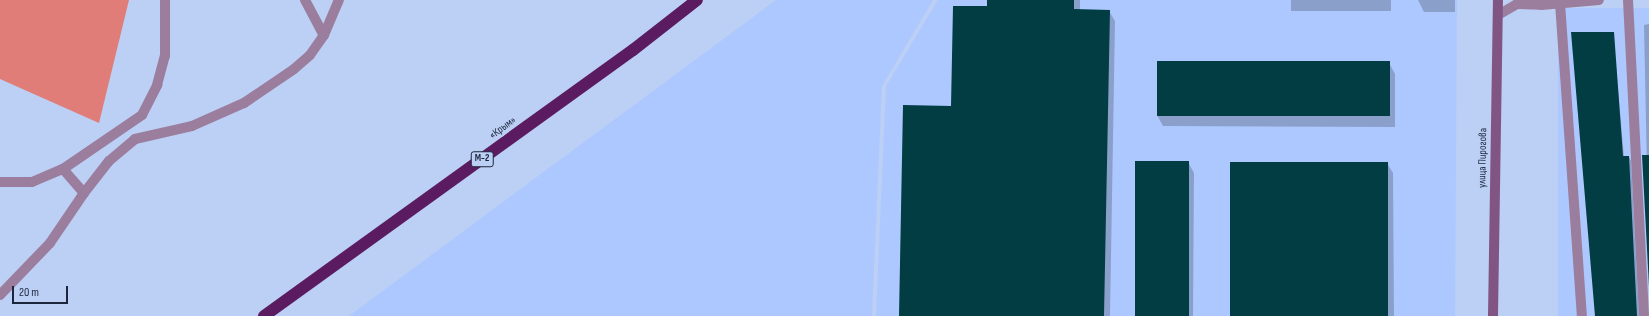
<!DOCTYPE html>
<html>
<head>
<meta charset="utf-8">
<style>
	body { margin:0 }
	#map { position:relative; width:1649px; height:316px; overflow:hidden; background:#bccff4; font-family:"Sofia Sans Condensed",sans-serif }
	div>[style] { position:absolute }
	.built>* { inset:0; background:#adc8fe; transform-origin:0 0 }
	.green>* { inset:0; background:#e17d78 }
	.shadow>* { inset:0; background:#0003; transform-origin:0 0 }
	.building>* { inset:0; background:#013d42; transform-origin:0 0 }
	.lane>* { height:10px; margin:-5px; padding:0 5px; transform-origin:5px; border-radius:5px; background:#9b7d9d }
	.street>* { height:10px; margin:-5px; padding:0 5px; transform-origin:5px; border-radius:5px; background:#9b7d9d }
	.secondary>* { height:10px; margin:-5px; padding:0 5px; transform-origin:5px; border-radius:5px; background:#805584 }
	.highway>* { height:12px; margin:-6px; padding:0 6px; transform-origin:6px; border-radius:6px; background:#5a1b61 }
	span { translate:-50% -50%; white-space:nowrap; text-align:center; line-height:1.15; -webkit-text-stroke:4px #bccff4; paint-order:stroke }
	.shield-label span { padding:1px 3px; background:#bccff4; border:1px solid; border-radius:3px; -webkit-text-stroke-width:0 }
	.shield-label { font-size:10px; color:#1b263d; font-weight:700 }
	.street-label { font-size:11px; color:#1b263d }
	.scale { position:absolute; left:12px; top:286px; width:56px; height:18px; box-sizing:border-box; border:2px solid #1b263d; border-top:0; padding-left:5px; font-size:12px; line-height:14px; white-space:nowrap; color:#1b263d; -webkit-text-stroke:3px #bccff4; paint-order:stroke }
</style>
</head>
<body>
<div id="map">
	<div class="built">
		<i style="clip-path:polygon(776px 0,933px 0,882px 86px,872px 316px,349px 316px)"></i>
		<i style="clip-path:polygon(938px 0,1457px 0,1455px 316px,876px 316px,886px 86px)"></i>
		<i style="left:1649px;top:8px;width:308px;height:91px;rotate:90deg"></i>
	</div>
	<div class="green">
		<i style="clip-path:polygon(0 0,129px 0,99px 123px,0 79px)"></i>
	</div>
	<div class="shadow">
		<i style="clip-path:polygon(988px 0,1080px 0,1080px 10px,1109px 11px,1115px 21px,1110px 316px,900px 316px,952px 107px,988px 7px)"></i>
		<i style="left:1291px;top:0;width:100px;height:11px"></i>
		<i style="clip-path:polygon(1418px 0,1455px 0,1455px 12px,1424px 12px)"></i>
		<i style="clip-path:polygon(1649px 24px,1649px 266px,1644px 25px)"></i>
		<i style="clip-path:polygon(1613px 33px,1624px 157px,1629px 157px,1631px 161px,1639px 316px,1596px 316px)"></i>
		<i style="clip-path:polygon(1389px 63px,1395px 74px,1395px 127px,1163px 126px,1157px 115px)"></i>
		<i style="clip-path:polygon(1188px 162px,1194px 173px,1193px 316px,1135px 316px)"></i>
		<i style="clip-path:polygon(1387px 163px,1393px 173px,1394px 316px,1232px 316px)"></i>
	</div>
	<div class="building">
		<i style="clip-path:polygon(987px 0,1074px 0,1074px 9px,1110px 10px,1104px 316px,899px 316px,903px 105px,951px 106px,953px 6px,987px 6px)"></i>
		<i style="clip-path:polygon(1571px 32px,1614px 32px,1623px 156px,1629px 156px,1637px 316px,1595px 316px)"></i>
		<i style="left:1157px;top:61px;width:233px;height:55px"></i>
		<i style="clip-path:polygon(1642px 155px,1649px 155px,1649px 286px)"></i>
		<i style="left:1135px;top:161px;width:54px;height:155px"></i>
		<i style="left:1230px;top:162px;width:158px;height:154px"></i>
	</div>
	<div class="lane">
		<i style="left:1628px;top:0;width:316px;rotate:87.1deg"></i>
		<i style="left:1560px;top:3px;width:314px;rotate:86deg"></i>
		<i style="left:1498px;top:15px;width:22px;rotate:-30deg"></i>
		<i style="left:1517px;top:4px;width:24px;rotate:2deg"></i>
		<i style="left:1541px;top:5px;width:58px;rotate:-4.9deg"></i>
	</div>
	<div class="street">
		<i style="left:305px;top:0;width:40px;rotate:62deg"></i>
		<i style="left:63px;top:169px;width:32px;rotate:49deg"></i>
		<i style="left:0;top:182px;width:32px"></i>
		<i style="left:32px;top:182px;width:34px;rotate:-23deg"></i>
		<i style="left:63px;top:169px;width:96px;rotate:-34.4deg"></i>
		<i style="left:142px;top:115px;width:34px;rotate:-63deg"></i>
		<i style="left:157px;top:85px;width:30px;rotate:-75deg"></i>
		<i style="left:165px;top:56px;width:56px;rotate:-90deg"></i>
		<i style="left:0;top:295px;width:72px;rotate:-46.1deg"></i>
		<i style="left:50px;top:243px;width:60px;rotate:-55.8deg"></i>
		<i style="left:84px;top:193px;width:41px;rotate:-52deg"></i>
		<i style="left:109px;top:161px;width:34px;rotate:-40deg"></i>
		<i style="left:135px;top:139px;width:58px;rotate:-12.8deg"></i>
		<i style="left:192px;top:126px;width:57px;rotate:-23.9deg"></i>
		<i style="left:244px;top:103px;width:60px;rotate:-34.2deg"></i>
		<i style="left:294px;top:69px;width:21px;rotate:-41deg"></i>
		<i style="left:310px;top:55px;width:24px;rotate:-55deg"></i>
		<i style="left:324px;top:35px;width:38px;rotate:-67deg"></i>
	</div>
	<div class="secondary">
		<i style="left:1493px;top:316px;width:316px;rotate:-89.1deg"></i>
	</div>
	<div class="highway">
		<i style="left:264px;top:316px;width:455px;rotate:-35.8deg"></i>
		<i style="left:633px;top:50px;width:81px;rotate:-38deg"></i>
	</div>
	<div class="shield-label">
		<span style="left:482px;top:159px">М-2</span>
	</div>
	<div class="street-label">
		<span style="left:503px;top:128px;rotate:-36deg">«Крым»</span>
		<span style="left:1483px;top:158px;rotate:-89deg">улица Пирогова</span>
	</div>
	<div class="scale">20 m</div>
</div>
</body>
</html>
